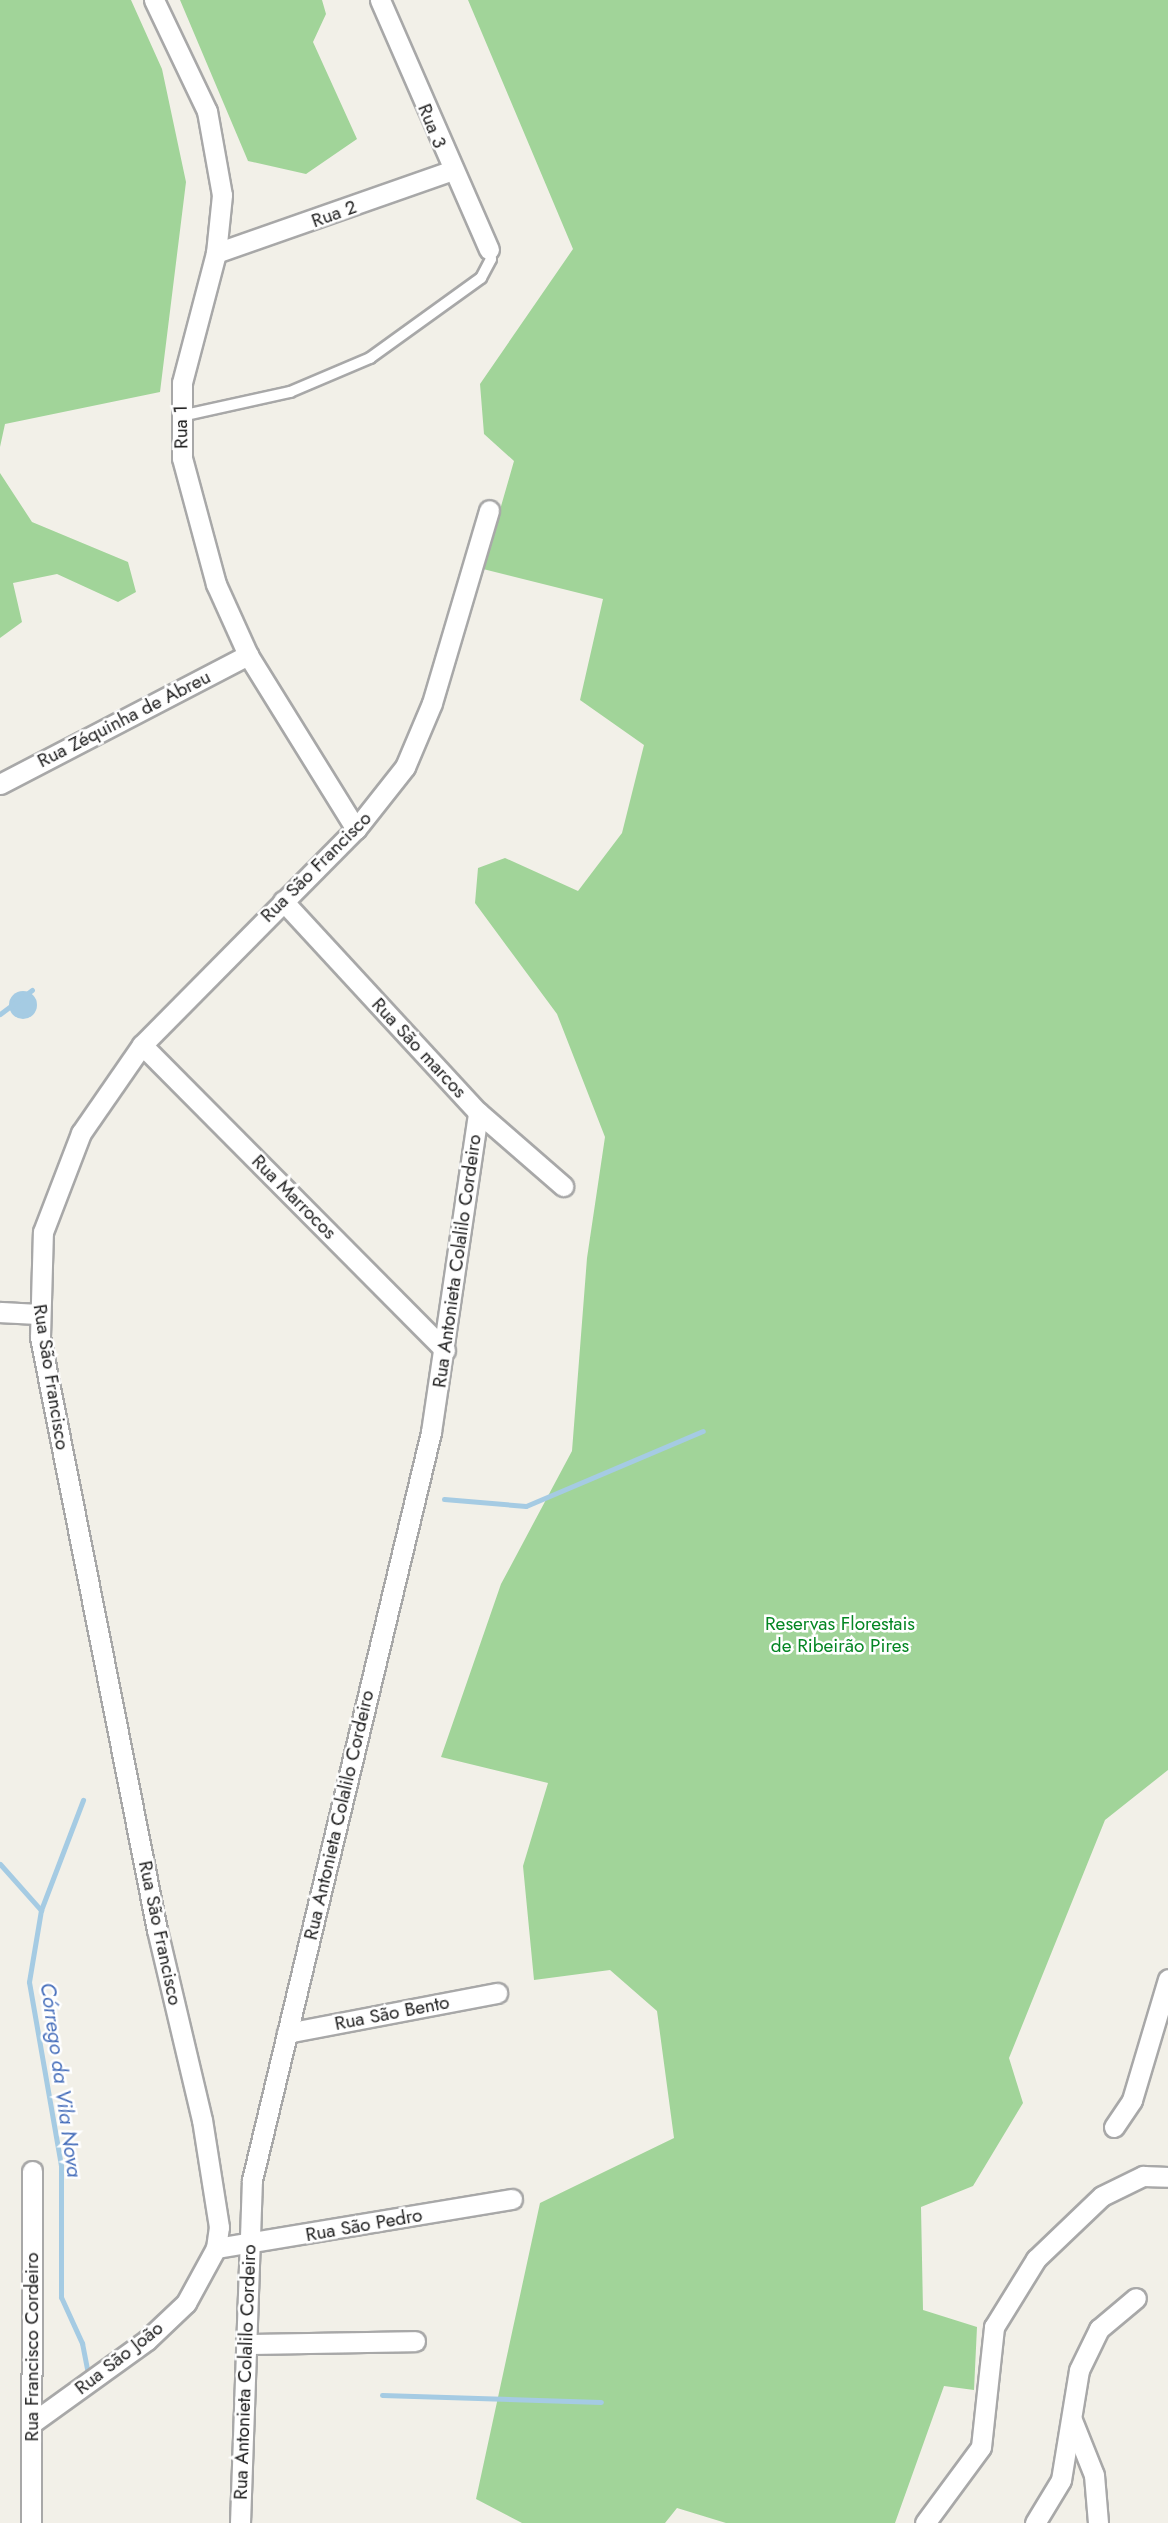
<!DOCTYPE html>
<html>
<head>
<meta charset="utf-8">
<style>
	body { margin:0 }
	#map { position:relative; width:1168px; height:2523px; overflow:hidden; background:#f2f0e8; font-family:Jost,sans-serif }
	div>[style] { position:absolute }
	.forest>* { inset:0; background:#a1d499 }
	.water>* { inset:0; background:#a5cbe3 }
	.round { border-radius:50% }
	.stream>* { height:5px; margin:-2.5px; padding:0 2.5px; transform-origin:2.5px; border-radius:2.5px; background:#a5cbe3 }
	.roads { filter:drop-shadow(2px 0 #a8a8a8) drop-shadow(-2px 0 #a8a8a8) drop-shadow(0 2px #a8a8a8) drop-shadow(0 -2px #a8a8a8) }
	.service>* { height:10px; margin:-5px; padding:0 5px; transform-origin:5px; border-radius:5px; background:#fff }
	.minor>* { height:19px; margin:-9.5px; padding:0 9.5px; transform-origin:9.5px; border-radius:9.5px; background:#fff }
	span { translate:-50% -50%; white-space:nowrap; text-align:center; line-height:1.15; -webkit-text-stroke:5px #fff; paint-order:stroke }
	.street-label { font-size:19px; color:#212121 }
	.park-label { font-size:19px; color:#048623 }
	.water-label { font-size:21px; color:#456dba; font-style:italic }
</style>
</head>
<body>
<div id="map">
	<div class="forest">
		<i style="clip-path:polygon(0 0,131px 0,162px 69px,186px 182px,160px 392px,5px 424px,0 447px)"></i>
		<i style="clip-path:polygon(180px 0,322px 0,326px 14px,313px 42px,357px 139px,306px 174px,248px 161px)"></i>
		<i style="clip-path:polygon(468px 0,1168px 0,1168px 1770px,1105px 1820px,1009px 2058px,1023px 2103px,973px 2186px,921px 2207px,923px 2310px,977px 2327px,974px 2390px,944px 2386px,895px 2523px,726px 2523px,677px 2508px,665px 2523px,522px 2523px,476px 2499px,540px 2203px,674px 2138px,657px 2011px,610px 1970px,534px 1980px,523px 1866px,548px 1783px,441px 1757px,501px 1584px,572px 1451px,587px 1258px,605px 1137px,557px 1014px,475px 903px,478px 868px,505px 858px,578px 891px,622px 833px,644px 745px,580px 700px,603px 599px,483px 569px,514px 461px,484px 434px,480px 384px,573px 249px)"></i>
		<i style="clip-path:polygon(0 473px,32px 522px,128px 562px,136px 592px,118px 602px,57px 574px,13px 583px,22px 622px,0 638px)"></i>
	</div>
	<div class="water">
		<i class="round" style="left:9px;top:991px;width:28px;height:28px"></i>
	</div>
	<div class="stream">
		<i style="left:0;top:1014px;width:40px;rotate:-37deg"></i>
		<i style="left:444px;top:1499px;width:82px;rotate:4.9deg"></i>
		<i style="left:526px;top:1506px;width:192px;rotate:-23deg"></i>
		<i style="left:0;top:1864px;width:62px;rotate:48.3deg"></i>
		<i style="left:41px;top:1910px;width:73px;rotate:99.5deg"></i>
		<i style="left:29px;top:1982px;width:186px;rotate:80.1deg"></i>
		<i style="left:61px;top:2165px;width:132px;rotate:90deg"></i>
		<i style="left:61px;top:2297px;width:51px;rotate:65.5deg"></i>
		<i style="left:82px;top:2343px;width:33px;rotate:79deg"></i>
		<i style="left:41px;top:1910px;width:118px;rotate:-69.1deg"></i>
		<i style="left:382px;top:2395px;width:219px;rotate:1.8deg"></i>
	</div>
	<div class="roads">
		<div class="service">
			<i style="left:181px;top:416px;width:112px;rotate:-12.4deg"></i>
			<i style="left:290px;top:392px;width:87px;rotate:-23deg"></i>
			<i style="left:370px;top:358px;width:137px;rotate:-35.8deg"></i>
			<i style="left:481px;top:278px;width:21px;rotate:-62deg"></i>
			<i style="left:491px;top:259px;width:10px;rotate:-101deg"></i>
		</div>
		<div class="minor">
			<i style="left:154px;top:0;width:123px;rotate:64.5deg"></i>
			<i style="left:207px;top:111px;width:85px;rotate:79.9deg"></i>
			<i style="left:222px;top:195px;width:58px;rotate:95.9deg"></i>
			<i style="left:216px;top:253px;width:134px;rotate:104.7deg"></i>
			<i style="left:182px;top:383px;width:75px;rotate:90deg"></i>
			<i style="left:182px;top:458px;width:131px;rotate:74.9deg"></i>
			<i style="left:216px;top:584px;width:78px;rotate:65.7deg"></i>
			<i style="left:248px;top:655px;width:205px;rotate:58.2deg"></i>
			<i style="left:380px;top:0;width:272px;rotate:66.4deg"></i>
			<i style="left:216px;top:253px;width:248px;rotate:-19.3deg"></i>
			<i style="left:0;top:784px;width:280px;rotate:-27.5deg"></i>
			<i style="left:283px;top:901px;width:287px;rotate:47.3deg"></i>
			<i style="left:478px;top:1112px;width:113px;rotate:41deg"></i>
			<i style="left:142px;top:1045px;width:430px;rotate:45.2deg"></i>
			<i style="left:0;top:1312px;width:38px;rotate:3deg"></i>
			<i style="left:287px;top:2033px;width:214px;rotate:-10.8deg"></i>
			<i style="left:1114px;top:2127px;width:32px;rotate:-56deg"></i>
			<i style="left:1132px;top:2100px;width:126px;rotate:-73.4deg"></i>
			<i style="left:216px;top:2248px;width:300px;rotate:-9.4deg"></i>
			<i style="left:246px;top:2344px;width:169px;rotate:-1deg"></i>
			<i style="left:1072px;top:2420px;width:59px;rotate:68.2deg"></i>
			<i style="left:1094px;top:2475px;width:48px;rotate:85.2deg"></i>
			<i style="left:32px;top:2423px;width:142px;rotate:-35.8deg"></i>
			<i style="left:147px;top:2340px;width:54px;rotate:-43.5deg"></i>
			<i style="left:186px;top:2303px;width:63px;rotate:-61.4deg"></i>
			<i style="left:216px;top:2248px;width:21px;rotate:-82deg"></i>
			<i style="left:219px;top:2227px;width:108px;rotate:-99deg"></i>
			<i style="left:202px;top:2120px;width:195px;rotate:-103.3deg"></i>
			<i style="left:157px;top:1930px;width:604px;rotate:-101.16deg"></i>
			<i style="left:40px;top:1337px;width:105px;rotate:-88.4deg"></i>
			<i style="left:43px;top:1232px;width:106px;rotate:-69deg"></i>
			<i style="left:81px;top:1133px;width:107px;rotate:-55.3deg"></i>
			<i style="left:142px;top:1045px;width:304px;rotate:-45.3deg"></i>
			<i style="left:356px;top:829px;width:79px;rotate:-51.7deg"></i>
			<i style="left:405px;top:767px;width:69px;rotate:-67.1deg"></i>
			<i style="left:432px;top:703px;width:201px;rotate:-73.5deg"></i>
			<i style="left:31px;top:2523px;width:352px;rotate:-89.8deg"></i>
			<i style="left:240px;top:2523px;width:343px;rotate:-88deg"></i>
			<i style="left:252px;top:2180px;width:769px;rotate:-76.54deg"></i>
			<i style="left:431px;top:1432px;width:323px;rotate:-81.6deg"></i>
			<i style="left:925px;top:2523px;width:94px;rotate:-53.6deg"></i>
			<i style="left:981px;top:2447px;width:121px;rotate:-83.8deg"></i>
			<i style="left:994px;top:2327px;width:80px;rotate:-58.3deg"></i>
			<i style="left:1036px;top:2259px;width:91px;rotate:-43.7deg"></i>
			<i style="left:1102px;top:2196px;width:46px;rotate:-26deg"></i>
			<i style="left:1143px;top:2176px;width:25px;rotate:2deg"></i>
			<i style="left:1035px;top:2523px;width:50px;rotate:-58.8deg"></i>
			<i style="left:1061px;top:2480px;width:111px;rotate:-80.7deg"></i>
			<i style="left:1079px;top:2370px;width:46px;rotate:-64deg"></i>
			<i style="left:1099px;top:2329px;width:48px;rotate:-40deg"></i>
		</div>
	</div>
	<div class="street-label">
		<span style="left:432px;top:126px;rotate:68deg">Rua 3</span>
		<span style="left:334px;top:214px;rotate:-20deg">Rua 2</span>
		<span style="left:181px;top:427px;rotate:-91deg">Rua 1</span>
		<span style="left:124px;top:719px;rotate:-27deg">Rua Zéquinha de Abreu</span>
		<span style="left:316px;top:867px;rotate:-45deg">Rua São Francisco</span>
		<span style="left:419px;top:1048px;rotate:47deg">Rua São marcos</span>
		<span style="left:294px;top:1197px;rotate:45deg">Rua Marrocos</span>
		<span style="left:457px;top:1261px;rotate:-82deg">Rua Antonieta Colalilo Cordeiro</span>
		<span style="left:51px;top:1377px;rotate:81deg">Rua São Francisco</span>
		<span style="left:339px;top:1815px;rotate:-77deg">Rua Antonieta Colalilo Cordeiro</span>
		<span style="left:160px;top:1933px;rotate:78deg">Rua São Francisco</span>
		<span style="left:392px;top:2013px;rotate:-11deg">Rua São Bento</span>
		<span style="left:364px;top:2225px;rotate:-10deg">Rua São Pedro</span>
		<span style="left:32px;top:2347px;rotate:-90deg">Rua Francisco Cordeiro</span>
		<span style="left:119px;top:2358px;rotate:-38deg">Rua São João</span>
		<span style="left:245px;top:2372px;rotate:-88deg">Rua Antonieta Colalilo Cordeiro</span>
	</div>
	<div class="park-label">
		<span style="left:840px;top:1635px">Reservas Florestais<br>de Ribeirão Pires</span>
	</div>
	<div class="water-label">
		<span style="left:61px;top:2080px;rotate:82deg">Córrego da Vila Nova</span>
	</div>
</div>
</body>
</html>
